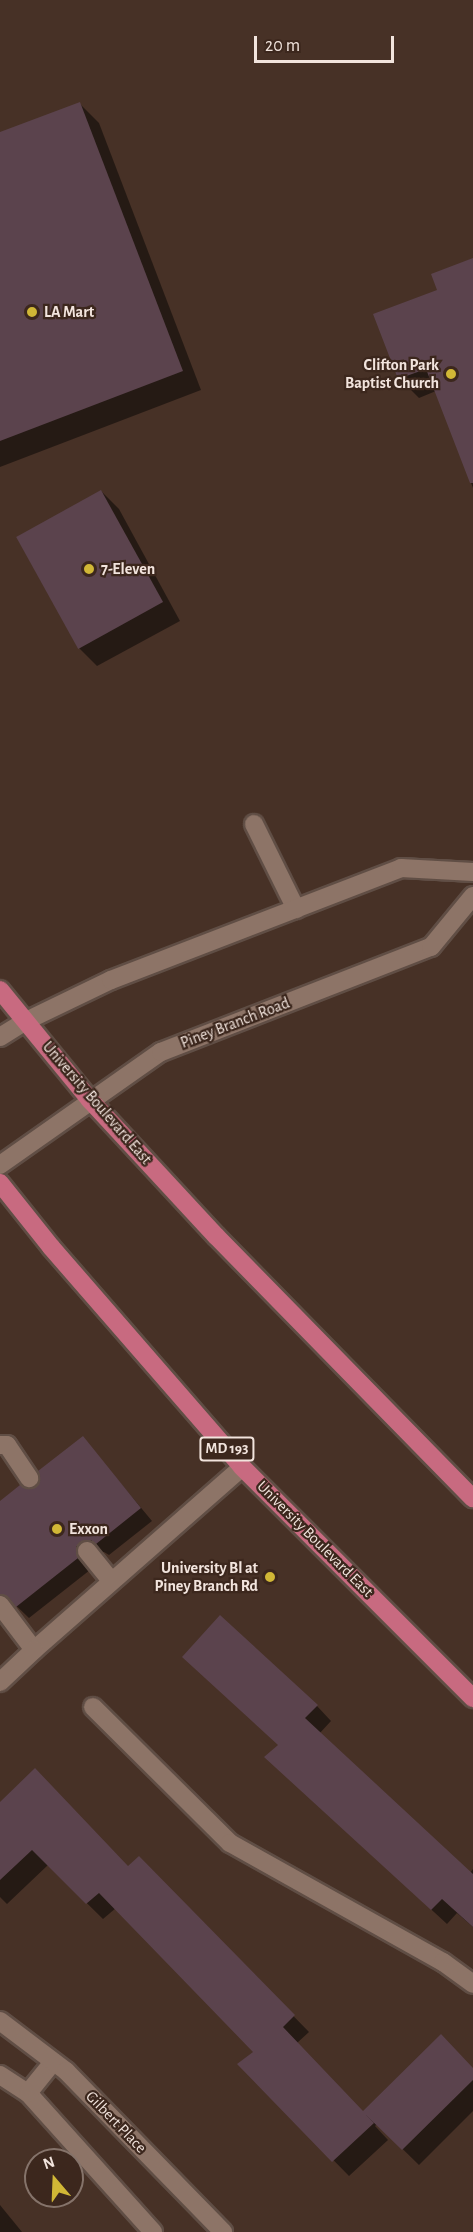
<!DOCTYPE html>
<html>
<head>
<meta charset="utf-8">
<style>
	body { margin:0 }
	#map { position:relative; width:473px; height:2232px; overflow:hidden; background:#473126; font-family:"Alegreya Sans",sans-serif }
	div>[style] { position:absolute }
	.shadow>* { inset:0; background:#0007 }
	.building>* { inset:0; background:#5b434d; transform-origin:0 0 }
	.roads { filter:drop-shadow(2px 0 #604e45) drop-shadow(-2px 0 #604e45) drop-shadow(0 2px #604e45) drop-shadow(0 -2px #604e45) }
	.lane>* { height:18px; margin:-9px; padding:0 9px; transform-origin:9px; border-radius:9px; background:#8d7467 }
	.street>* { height:18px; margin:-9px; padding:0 9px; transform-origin:9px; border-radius:9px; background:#8d7467 }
	.secondary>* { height:18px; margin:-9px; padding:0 9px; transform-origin:9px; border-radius:9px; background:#8d7467 }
	.primary>* { height:18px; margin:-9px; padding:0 9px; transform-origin:9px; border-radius:9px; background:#c86a80 }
	.dots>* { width:16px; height:16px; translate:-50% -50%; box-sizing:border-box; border:3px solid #3c271d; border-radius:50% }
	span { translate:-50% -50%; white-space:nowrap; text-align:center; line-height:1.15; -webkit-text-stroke:4.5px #3c271d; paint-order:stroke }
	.shield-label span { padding:2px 4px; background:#3c271d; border:2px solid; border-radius:4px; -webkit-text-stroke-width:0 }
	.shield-label { font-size:15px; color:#f2e4dd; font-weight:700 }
	.poi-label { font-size:16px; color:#f2e4dd; font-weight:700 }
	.left { translate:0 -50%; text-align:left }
	.right { translate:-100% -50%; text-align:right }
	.street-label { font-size:16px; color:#f2e4dd }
	.north { position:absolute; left:24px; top:2148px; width:60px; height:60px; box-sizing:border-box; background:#3c271d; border:2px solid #85736a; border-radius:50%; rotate:341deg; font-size:16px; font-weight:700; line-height:24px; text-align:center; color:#f2e4dd }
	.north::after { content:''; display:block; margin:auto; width:21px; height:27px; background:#d1b736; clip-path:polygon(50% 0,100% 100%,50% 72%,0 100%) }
	.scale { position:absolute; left:254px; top:36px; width:140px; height:27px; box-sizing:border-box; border:3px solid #f2e4dd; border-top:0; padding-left:8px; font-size:18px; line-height:21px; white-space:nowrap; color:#f2e4dd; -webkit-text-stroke:4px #3c271d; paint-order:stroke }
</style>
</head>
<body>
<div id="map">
	<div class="shadow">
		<i style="clip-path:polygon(80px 104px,99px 123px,201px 390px,0 467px,0 134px)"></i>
		<i style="clip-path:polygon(473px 259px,473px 488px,436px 391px,419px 398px,399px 378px,439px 291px)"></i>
		<i style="clip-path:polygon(101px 491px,119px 509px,180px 621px,97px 666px,79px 648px)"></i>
		<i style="clip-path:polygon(83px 1438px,152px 1521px,109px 1555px,104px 1552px,93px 1554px,88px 1560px,90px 1570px,29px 1618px,3px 1593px,0 1596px,0 1503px,37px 1488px)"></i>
		<i style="clip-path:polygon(199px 1671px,317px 1706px,331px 1721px,319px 1734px,470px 1873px,473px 1869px,473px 1927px,457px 1913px,447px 1924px,281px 1771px,279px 1745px)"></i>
		<i style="clip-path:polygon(0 1804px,128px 1868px,139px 1858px,309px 2032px,297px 2043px,363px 2113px,473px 2069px,473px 2111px,419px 2165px,377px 2124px,375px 2126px,388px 2140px,349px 2176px,240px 2065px,255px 2052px,116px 1908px,103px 1919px,48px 1865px,7px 1904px,0 1897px)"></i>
		<i style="clip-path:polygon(0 2205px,22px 2232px,0 2232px)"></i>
	</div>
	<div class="building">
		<i style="clip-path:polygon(80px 102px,183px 371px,0 441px,0 132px)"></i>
		<i style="clip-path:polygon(473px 258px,473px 483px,470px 483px,426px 369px,398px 379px,373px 314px,437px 290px,431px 274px)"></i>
		<i style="left:101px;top:490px;width:128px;height:97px;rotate:61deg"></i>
		<i style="clip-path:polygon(83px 1436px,141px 1508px,96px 1544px,91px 1540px,80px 1542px,76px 1547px,78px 1558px,16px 1607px,9px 1598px,0 1594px,0 1501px,20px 1485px,29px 1489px,36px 1487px,40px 1478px,38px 1471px)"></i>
		<i style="clip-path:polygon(220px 1615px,318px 1705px,305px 1718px,473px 1874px,473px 1927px,442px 1899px,431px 1910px,264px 1757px,278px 1745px,182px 1657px)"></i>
		<i style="clip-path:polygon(35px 1768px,128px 1866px,139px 1856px,295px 2015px,283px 2027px,363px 2111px,441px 2034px,473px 2068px,473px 2080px,402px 2150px,365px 2114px,374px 2123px,332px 2162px,237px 2064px,253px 2052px,99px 1893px,86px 1904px,32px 1850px,0 1880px,0 1802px)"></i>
	</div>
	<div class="roads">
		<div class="lane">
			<i style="left:254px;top:824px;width:95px;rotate:63.7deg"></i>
			<i style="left:0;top:1445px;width:7px"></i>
			<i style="left:7px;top:1445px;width:40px;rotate:56deg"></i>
			<i style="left:87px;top:1551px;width:38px;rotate:51deg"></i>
			<i style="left:0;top:1605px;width:56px;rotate:52.9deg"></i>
			<i style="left:34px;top:1650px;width:277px;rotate:-41.3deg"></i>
			<i style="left:0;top:1682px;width:47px;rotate:-43.3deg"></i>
			<i style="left:93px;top:1707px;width:193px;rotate:44.8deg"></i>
			<i style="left:230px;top:1843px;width:244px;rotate:29.2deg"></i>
			<i style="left:443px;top:1962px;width:37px;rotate:36deg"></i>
			<i style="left:0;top:2075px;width:33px;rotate:33deg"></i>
			<i style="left:28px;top:2093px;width:187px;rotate:48deg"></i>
			<i style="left:28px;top:2093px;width:40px;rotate:-51deg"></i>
		</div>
		<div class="street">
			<i style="left:0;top:2021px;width:83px;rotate:37.1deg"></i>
			<i style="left:66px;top:2071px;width:225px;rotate:45.7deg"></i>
		</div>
		<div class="secondary">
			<i style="left:0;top:1037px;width:31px;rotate:-32deg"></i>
			<i style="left:26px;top:1021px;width:94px;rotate:-25.8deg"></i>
			<i style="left:111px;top:980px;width:311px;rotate:-21.1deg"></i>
			<i style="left:401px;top:868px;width:72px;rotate:3.2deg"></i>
			<i style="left:0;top:1165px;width:197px;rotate:-35.1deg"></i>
			<i style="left:161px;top:1052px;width:290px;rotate:-21.3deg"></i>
			<i style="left:431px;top:947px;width:66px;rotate:-50.5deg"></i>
		</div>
		<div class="primary">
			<i style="left:0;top:990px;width:142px;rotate:50.7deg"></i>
			<i style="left:90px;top:1100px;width:185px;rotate:47.2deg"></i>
			<i style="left:216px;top:1236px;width:367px;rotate:45.6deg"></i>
			<i style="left:0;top:1183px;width:82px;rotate:51.4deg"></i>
			<i style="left:51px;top:1247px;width:291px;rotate:49deg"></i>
			<i style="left:242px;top:1467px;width:327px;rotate:45deg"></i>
		</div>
	</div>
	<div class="dots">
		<i style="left:32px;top:312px;background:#d1b736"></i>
		<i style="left:451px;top:374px;background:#d1b736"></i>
		<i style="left:89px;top:569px;background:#d1b736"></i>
		<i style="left:57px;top:1529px;background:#d1b736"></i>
		<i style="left:270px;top:1577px;background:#d1b736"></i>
	</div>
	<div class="shield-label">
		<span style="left:227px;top:1449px">MD 193</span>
	</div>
	<div class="poi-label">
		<span class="left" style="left:44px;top:312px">LA Mart</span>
		<span class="right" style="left:439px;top:374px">Clifton Park<br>Baptist Church</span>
		<span class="left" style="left:101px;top:569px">7-Eleven</span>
		<span class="left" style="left:69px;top:1529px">Exxon</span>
		<span class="right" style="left:258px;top:1577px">University Bl at<br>Piney Branch Rd</span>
	</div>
	<div class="street-label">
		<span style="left:235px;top:1023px;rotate:-21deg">Piney Branch Road</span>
		<span style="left:97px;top:1103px;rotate:49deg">University Boulevard East</span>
		<span style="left:315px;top:1539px;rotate:45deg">University Boulevard East</span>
		<span style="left:116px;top:2122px;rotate:46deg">Gilbert Place</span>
	</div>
	<div class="north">N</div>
	<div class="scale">20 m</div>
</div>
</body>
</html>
